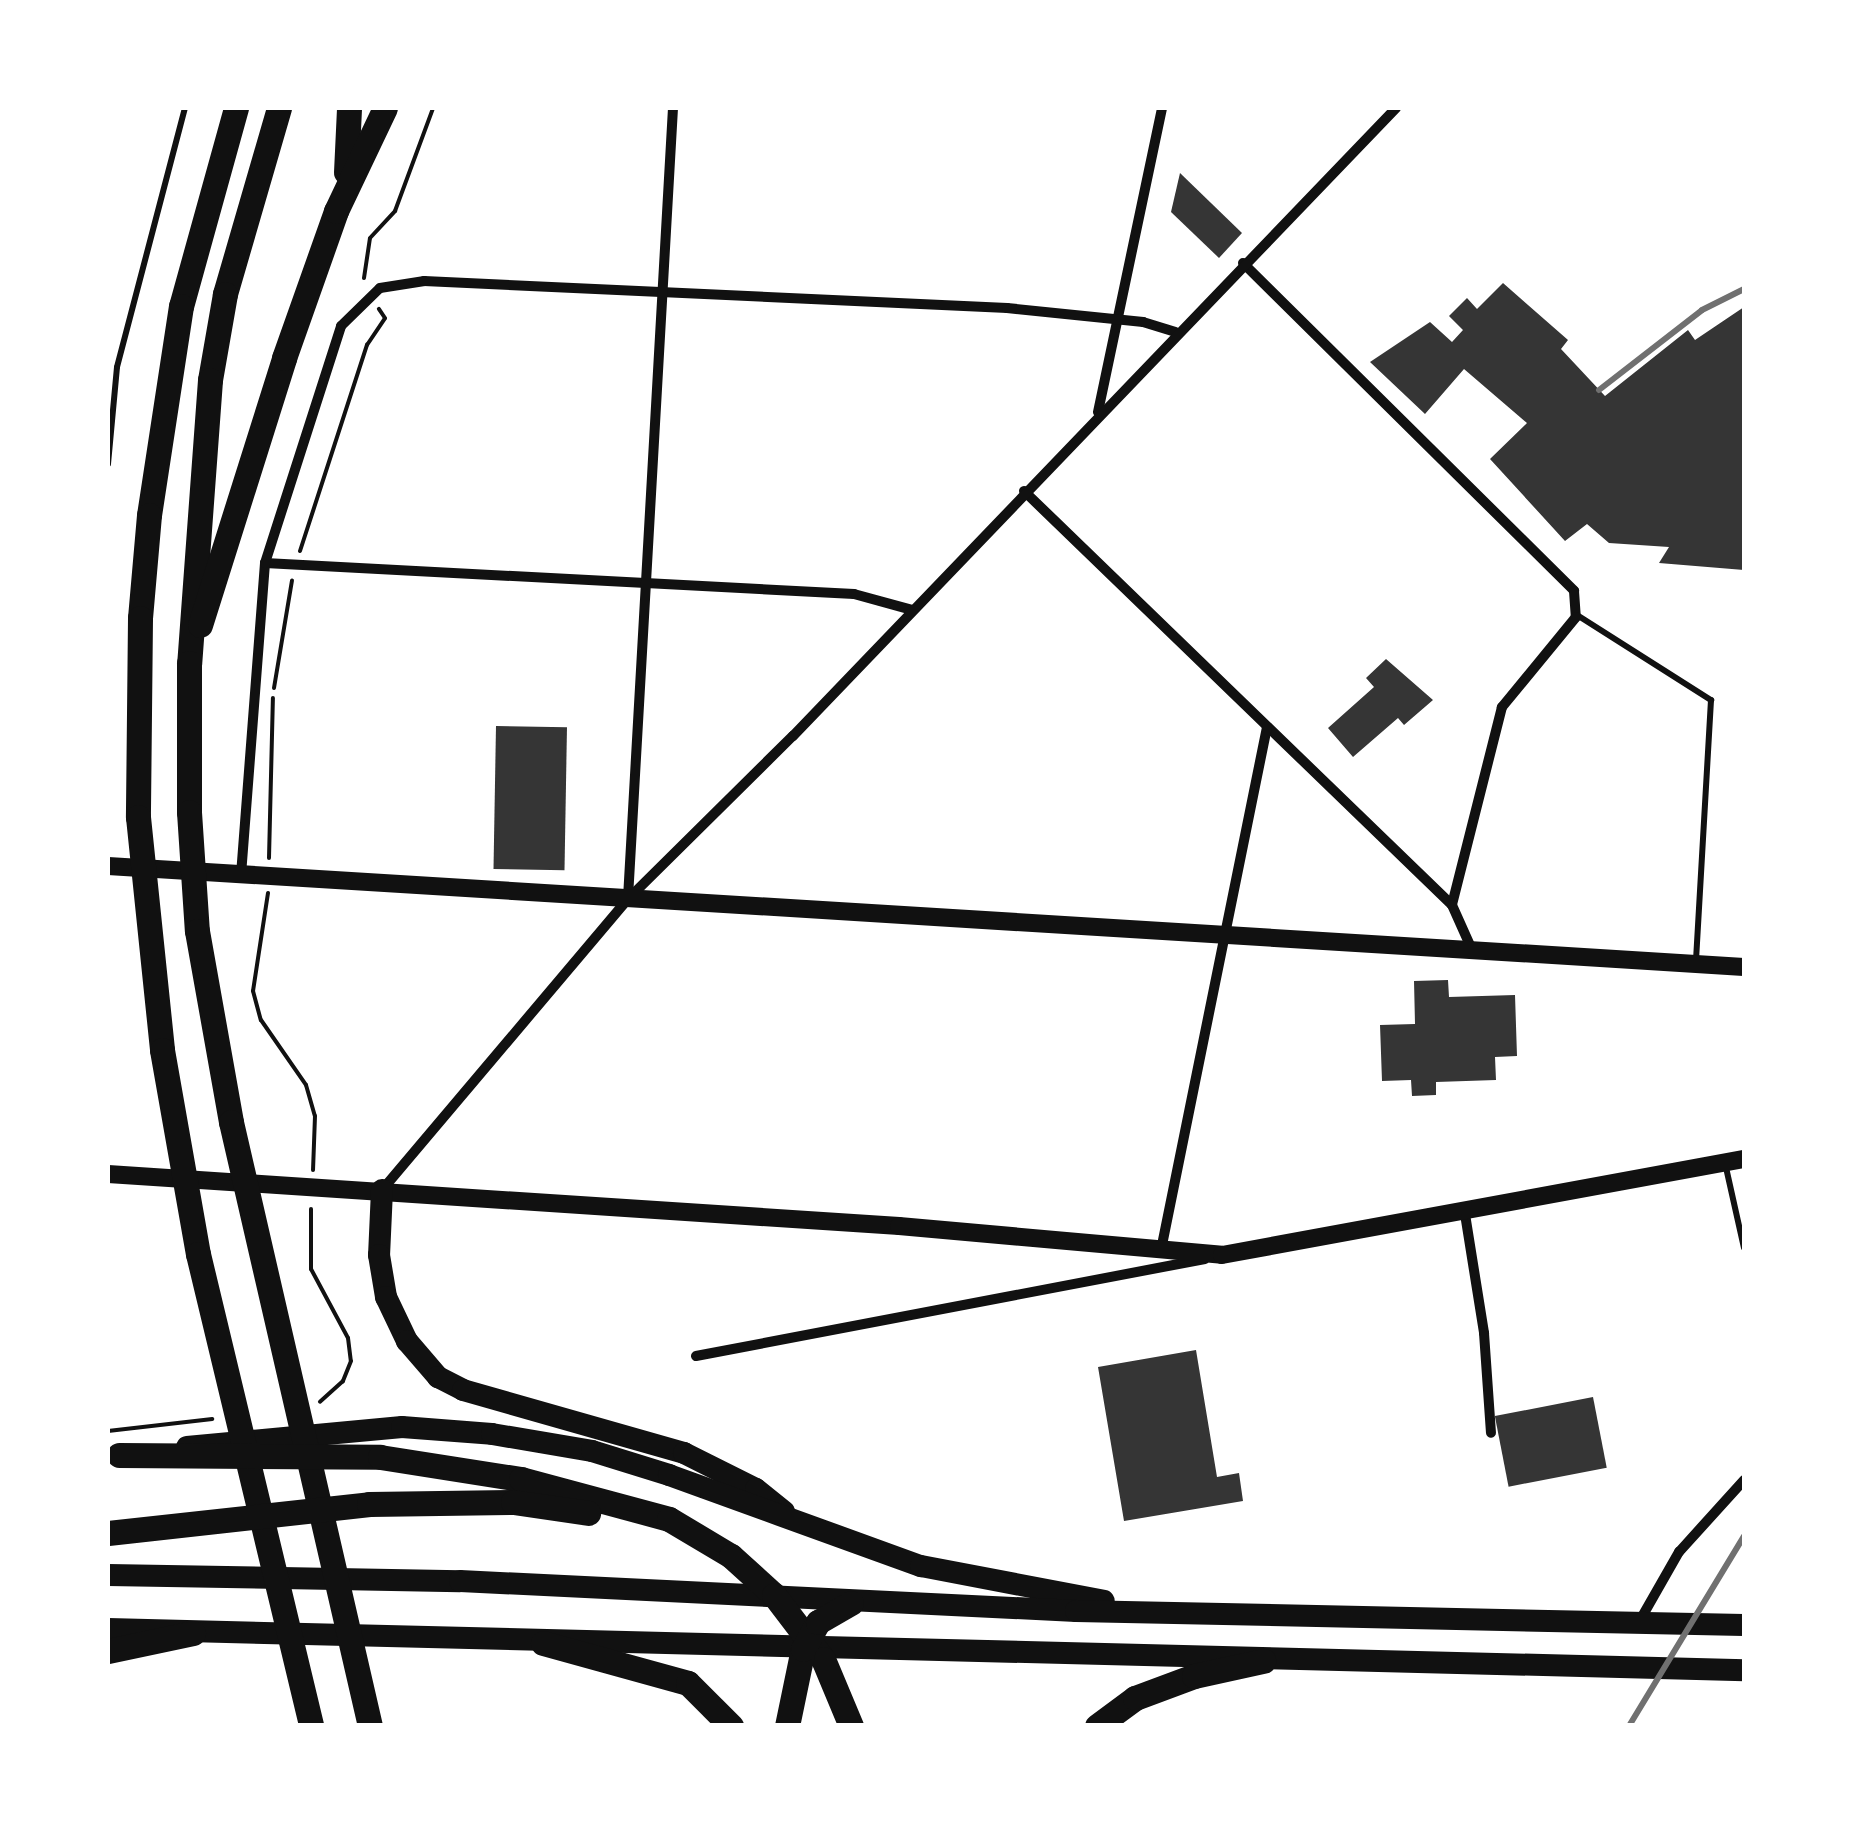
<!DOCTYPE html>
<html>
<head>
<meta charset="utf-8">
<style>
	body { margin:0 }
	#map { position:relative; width:1852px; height:1833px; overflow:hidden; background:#fff; font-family:"Sofia Sans Condensed",sans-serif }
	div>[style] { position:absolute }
	.building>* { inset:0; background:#353535; transform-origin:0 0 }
	.path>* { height:4px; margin:-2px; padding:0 2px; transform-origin:2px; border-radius:2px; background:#111 }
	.service>* { height:6px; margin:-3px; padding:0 3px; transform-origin:3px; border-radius:3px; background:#111 }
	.minor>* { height:10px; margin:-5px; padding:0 5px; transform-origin:5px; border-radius:5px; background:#111 }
	.tertiary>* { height:18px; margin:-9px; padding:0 9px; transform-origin:9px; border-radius:9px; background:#111 }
	.primary>* { height:22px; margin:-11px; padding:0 11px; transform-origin:11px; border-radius:11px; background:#111 }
	.motorway>* { height:25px; margin:-12.5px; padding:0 12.5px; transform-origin:12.5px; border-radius:12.5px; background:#111 }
	.rail>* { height:6px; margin:-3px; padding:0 3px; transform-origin:3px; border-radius:3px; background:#707070 }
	span { translate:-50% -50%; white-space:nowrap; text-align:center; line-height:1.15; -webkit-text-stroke:8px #fff; paint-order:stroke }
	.frame { position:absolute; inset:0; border:110px solid #fff; pointer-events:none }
</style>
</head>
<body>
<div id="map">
	<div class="building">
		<i style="clip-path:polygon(1180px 173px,1242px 233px,1219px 258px,1171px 212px)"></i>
		<i style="clip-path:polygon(1503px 283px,1568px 340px,1561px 349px,1605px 396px,1688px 330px,1695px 340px,1744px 307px,1744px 570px,1659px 563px,1669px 547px,1609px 543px,1587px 524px,1565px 541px,1490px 459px,1527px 423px,1464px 369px,1425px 414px,1370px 362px,1430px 322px,1452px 342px,1463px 330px,1449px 316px,1467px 298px,1477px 309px)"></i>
		<i style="clip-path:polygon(1386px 659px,1433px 700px,1404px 725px,1398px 718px,1353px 757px,1328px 728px,1374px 687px,1366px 678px)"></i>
		<i style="left:496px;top:726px;width:71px;height:143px;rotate:1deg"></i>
		<i style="clip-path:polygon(1448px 980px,1449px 997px,1515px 995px,1517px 1056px,1495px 1057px,1496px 1080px,1436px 1082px,1436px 1095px,1412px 1096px,1411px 1080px,1382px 1081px,1380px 1025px,1415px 1024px,1414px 981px)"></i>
		<i style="clip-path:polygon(1196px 1350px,1217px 1477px,1239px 1473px,1243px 1501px,1124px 1521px,1098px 1367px)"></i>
		<i style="left:1593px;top:1397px;width:72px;height:100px;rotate:79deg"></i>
	</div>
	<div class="path">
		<i style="left:364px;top:278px;width:40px;rotate:-81.5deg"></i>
		<i style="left:370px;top:238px;width:37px;rotate:-47deg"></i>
		<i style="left:395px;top:211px;width:110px;rotate:-69.7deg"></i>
		<i style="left:300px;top:551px;width:217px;rotate:-72deg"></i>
		<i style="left:367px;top:345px;width:32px;rotate:-56deg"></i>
		<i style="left:385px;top:318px;width:11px;rotate:-124deg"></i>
		<i style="left:274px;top:688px;width:109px;rotate:-80.5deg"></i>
		<i style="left:269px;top:858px;width:160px;rotate:-88.6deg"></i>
		<i style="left:268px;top:893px;width:99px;rotate:98.7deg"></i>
		<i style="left:253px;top:991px;width:30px;rotate:75deg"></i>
		<i style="left:261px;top:1020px;width:79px;rotate:55.3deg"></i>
		<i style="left:306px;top:1085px;width:32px;rotate:74deg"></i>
		<i style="left:315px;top:1116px;width:54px;rotate:92.1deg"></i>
		<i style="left:311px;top:1209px;width:60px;rotate:90deg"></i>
		<i style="left:311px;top:1269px;width:78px;rotate:61.8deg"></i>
		<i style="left:348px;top:1338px;width:23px;rotate:83deg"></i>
		<i style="left:351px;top:1361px;width:22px;rotate:112deg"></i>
		<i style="left:343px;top:1381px;width:31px;rotate:138deg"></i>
		<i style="left:108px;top:1431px;width:105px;rotate:-6.6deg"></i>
	</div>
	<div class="service">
		<i style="left:108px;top:464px;width:97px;rotate:-84.7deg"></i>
		<i style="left:117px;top:367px;width:268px;rotate:-75.3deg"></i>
		<i style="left:1577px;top:615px;width:159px;rotate:32.4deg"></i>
		<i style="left:1711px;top:700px;width:263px;rotate:93.3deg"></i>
		<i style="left:1725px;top:1163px;width:87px;rotate:77.4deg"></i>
	</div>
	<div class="minor">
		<i style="left:1243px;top:263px;width:466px;rotate:44.7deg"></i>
		<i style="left:1574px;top:591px;width:26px;rotate:86deg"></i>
		<i style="left:1576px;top:617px;width:117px;rotate:129.4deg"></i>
		<i style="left:1502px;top:707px;width:204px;rotate:104.2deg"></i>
		<i style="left:1098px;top:412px;width:311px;rotate:-78.1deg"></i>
		<i style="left:1024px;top:491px;width:595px;rotate:44.05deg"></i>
		<i style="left:1452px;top:905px;width:51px;rotate:65.9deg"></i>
		<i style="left:265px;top:563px;width:590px;rotate:3.01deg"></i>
		<i style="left:854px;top:594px;width:60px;rotate:15.4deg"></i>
		<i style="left:241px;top:875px;width:313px;rotate:-85.6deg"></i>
		<i style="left:265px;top:563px;width:249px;rotate:-72.2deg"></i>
		<i style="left:341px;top:326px;width:54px;rotate:-44.3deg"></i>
		<i style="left:380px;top:288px;width:45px;rotate:-9deg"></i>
		<i style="left:424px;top:281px;width:584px;rotate:2.65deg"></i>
		<i style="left:1007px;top:308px;width:137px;rotate:5.9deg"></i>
		<i style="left:1143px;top:322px;width:34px;rotate:17deg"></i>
		<i style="left:628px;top:898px;width:791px;rotate:-86.74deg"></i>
		<i style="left:382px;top:1190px;width:381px;rotate:-49.8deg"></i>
		<i style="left:628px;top:899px;width:232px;rotate:-44.7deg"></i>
		<i style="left:793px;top:736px;width:871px;rotate:-46.16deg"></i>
		<i style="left:1465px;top:1214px;width:121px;rotate:80.9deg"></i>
		<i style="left:1484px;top:1333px;width:100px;rotate:86deg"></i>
		<i style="left:1161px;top:1250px;width:534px;rotate:-78.54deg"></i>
		<i style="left:696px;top:1356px;width:518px;rotate:-10.79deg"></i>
		<i style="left:1639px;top:1622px;width:81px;rotate:-60.3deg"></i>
		<i style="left:1679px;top:1552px;width:97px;rotate:-47.9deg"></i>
	</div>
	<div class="tertiary">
		<i style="left:108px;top:866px;width:1639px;rotate:3.53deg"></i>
		<i style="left:108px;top:1174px;width:793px;rotate:3.76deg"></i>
		<i style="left:899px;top:1226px;width:324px;rotate:5.1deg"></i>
		<i style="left:1222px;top:1255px;width:531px;rotate:-10.42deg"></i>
	</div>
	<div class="primary">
		<i style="left:382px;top:1190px;width:65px;rotate:92.6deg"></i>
		<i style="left:379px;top:1255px;width:43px;rotate:80.5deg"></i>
		<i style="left:386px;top:1297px;width:49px;rotate:64.5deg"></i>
		<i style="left:407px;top:1341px;width:48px;rotate:49.3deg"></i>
		<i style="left:438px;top:1377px;width:28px;rotate:27deg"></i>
		<i style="left:463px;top:1390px;width:230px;rotate:15.9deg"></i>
		<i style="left:684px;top:1453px;width:80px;rotate:26.6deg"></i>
		<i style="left:756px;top:1489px;width:36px;rotate:39deg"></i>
		<i style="left:187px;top:1447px;width:216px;rotate:-5.3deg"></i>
		<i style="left:402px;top:1427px;width:90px;rotate:4.4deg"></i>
		<i style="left:492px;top:1434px;width:101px;rotate:9.6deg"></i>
		<i style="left:592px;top:1451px;width:81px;rotate:17.3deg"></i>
		<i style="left:669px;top:1475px;width:268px;rotate:19.9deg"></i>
		<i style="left:921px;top:1566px;width:186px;rotate:10.8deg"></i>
		<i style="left:108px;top:1575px;width:352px;rotate:1deg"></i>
		<i style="left:460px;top:1581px;width:617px;rotate:2.79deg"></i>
		<i style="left:1076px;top:1611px;width:668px;rotate:1.2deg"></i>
		<i style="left:108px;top:1629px;width:1637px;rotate:1.44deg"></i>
	</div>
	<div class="motorway">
		<i style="left:236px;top:108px;width:205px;rotate:105.5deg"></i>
		<i style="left:181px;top:306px;width:211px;rotate:98.7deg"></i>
		<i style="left:149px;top:515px;width:103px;rotate:95deg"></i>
		<i style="left:140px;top:618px;width:199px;rotate:90.6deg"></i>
		<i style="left:138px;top:817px;width:234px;rotate:84.1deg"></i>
		<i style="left:162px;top:1050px;width:207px;rotate:80deg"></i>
		<i style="left:198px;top:1254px;width:485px;rotate:76.5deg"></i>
		<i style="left:279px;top:108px;width:194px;rotate:106.2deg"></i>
		<i style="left:225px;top:294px;width:87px;rotate:99.9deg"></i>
		<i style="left:210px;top:380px;width:284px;rotate:94.2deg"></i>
		<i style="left:189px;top:663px;width:149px;rotate:90deg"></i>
		<i style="left:189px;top:812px;width:119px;rotate:86.2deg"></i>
		<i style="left:197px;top:931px;width:194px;rotate:79.9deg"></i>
		<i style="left:231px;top:1122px;width:620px;rotate:77.04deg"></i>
		<i style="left:346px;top:172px;width:64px;rotate:-87.3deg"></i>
		<i style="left:200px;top:625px;width:280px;rotate:-72.5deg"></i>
		<i style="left:284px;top:358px;width:156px;rotate:-70.5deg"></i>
		<i style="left:336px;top:211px;width:114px;rotate:-64.6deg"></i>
		<i style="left:119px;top:1455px;width:261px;rotate:0.4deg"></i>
		<i style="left:380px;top:1457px;width:143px;rotate:8.9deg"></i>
		<i style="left:521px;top:1479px;width:153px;rotate:15.1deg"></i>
		<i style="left:669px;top:1519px;width:72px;rotate:30.8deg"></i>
		<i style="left:731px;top:1556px;width:58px;rotate:42.2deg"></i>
		<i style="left:774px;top:1595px;width:81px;rotate:52.6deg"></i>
		<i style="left:823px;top:1659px;width:73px;rotate:67.3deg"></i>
		<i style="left:108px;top:1533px;width:263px;rotate:-6.3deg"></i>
		<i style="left:369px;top:1504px;width:144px;rotate:-0.8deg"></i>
		<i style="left:513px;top:1502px;width:76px;rotate:8.3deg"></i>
		<i style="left:543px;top:1643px;width:150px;rotate:15.4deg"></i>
		<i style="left:688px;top:1683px;width:61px;rotate:45deg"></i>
		<i style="left:108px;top:1651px;width:87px;rotate:-12deg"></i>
		<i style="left:787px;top:1726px;width:79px;rotate:-78.3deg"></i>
		<i style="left:803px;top:1649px;width:31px;rotate:-61deg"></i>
		<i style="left:818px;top:1622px;width:38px;rotate:-30deg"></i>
		<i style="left:1097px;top:1726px;width:47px;rotate:-36.4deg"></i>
		<i style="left:1135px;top:1698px;width:63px;rotate:-20.4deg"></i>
		<i style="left:1194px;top:1676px;width:71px;rotate:-12.3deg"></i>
	</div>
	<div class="rail">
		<i style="left:1599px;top:390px;width:130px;rotate:-37.8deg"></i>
		<i style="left:1702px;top:310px;width:47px;rotate:-26.6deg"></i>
		<i style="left:1629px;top:1726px;width:222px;rotate:-58.8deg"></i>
	</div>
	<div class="frame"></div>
</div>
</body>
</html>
